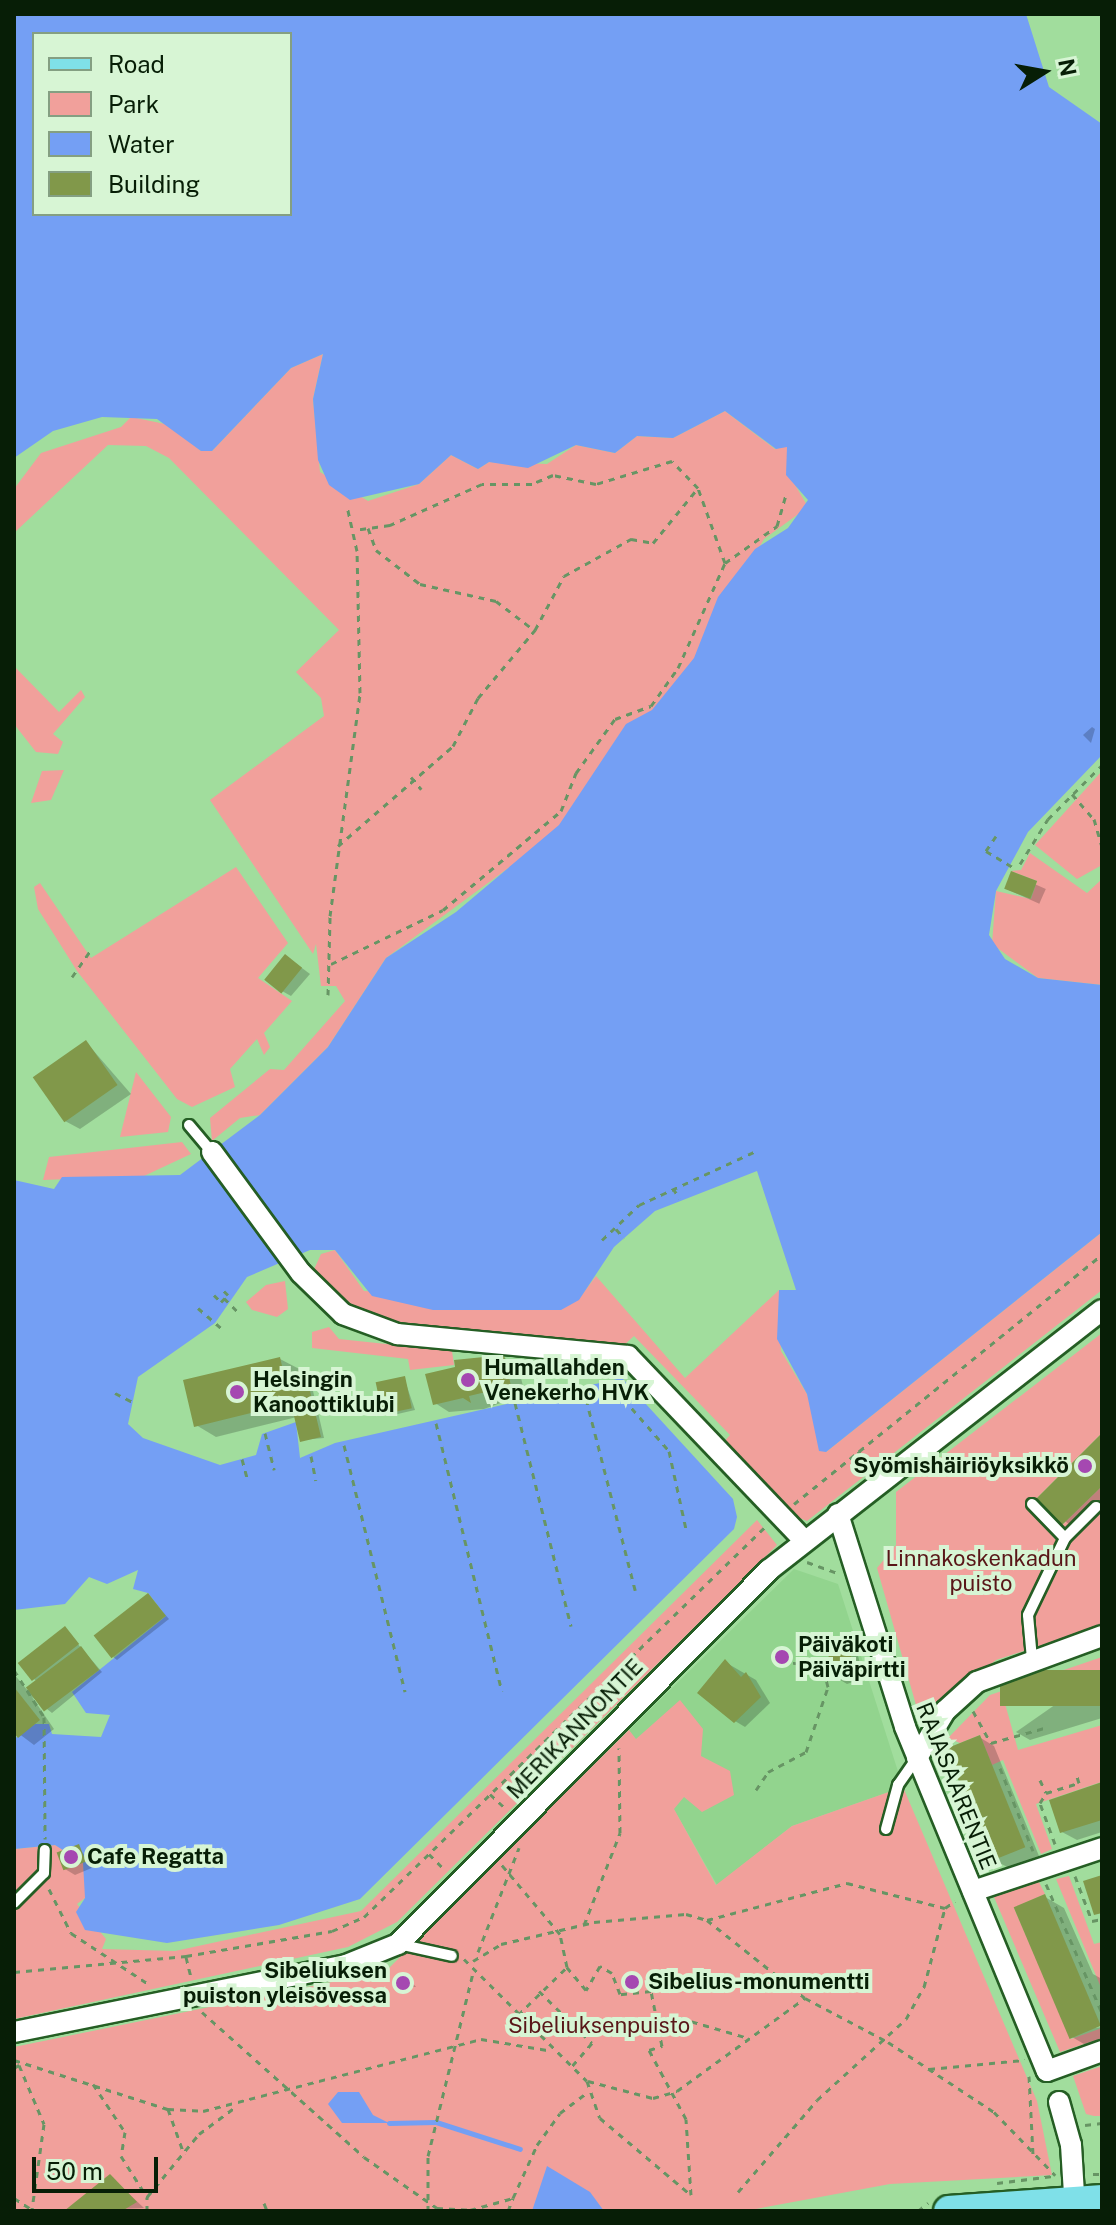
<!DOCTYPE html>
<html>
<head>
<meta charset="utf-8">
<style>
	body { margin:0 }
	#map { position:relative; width:1116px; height:2225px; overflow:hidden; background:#a1dd9d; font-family:"Public Sans",sans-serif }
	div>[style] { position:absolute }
	.built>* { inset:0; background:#92d48e }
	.green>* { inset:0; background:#f1a09b }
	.water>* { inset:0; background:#749ff4 }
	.shadow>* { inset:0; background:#0003; transform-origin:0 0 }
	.stream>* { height:5px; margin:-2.5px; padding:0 2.5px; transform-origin:2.5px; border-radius:2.5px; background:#749ff4 }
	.building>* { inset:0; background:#81984a; transform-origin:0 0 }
	.path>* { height:3px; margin-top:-1.5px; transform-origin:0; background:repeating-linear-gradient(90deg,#679564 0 6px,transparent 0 12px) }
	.roads { filter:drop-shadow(2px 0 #255e24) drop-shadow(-2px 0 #255e24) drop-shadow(0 2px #255e24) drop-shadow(0 -2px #255e24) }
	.lane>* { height:10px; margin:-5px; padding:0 5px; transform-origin:5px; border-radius:5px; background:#fff }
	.street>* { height:20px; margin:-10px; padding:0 10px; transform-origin:10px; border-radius:10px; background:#fff }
	.primary>* { height:30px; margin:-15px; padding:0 15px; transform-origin:15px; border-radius:15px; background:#7fe0e8 }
	.dots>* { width:22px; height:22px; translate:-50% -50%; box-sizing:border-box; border:4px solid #d7f5d4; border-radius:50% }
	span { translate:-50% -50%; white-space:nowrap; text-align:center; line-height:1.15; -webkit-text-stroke:8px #d7f5d4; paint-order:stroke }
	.poi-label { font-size:22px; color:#071e06; font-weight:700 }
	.left { translate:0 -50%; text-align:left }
	.right { translate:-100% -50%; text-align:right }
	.park-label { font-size:22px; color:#591618 }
	.street-label { font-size:22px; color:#071e06 }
	.frame { position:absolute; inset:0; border:16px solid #071e06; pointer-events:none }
	.legend { position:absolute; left:32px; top:32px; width:260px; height:184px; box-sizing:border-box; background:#d7f5d4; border:2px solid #849f82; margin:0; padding:10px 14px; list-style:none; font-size:24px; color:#071e06 }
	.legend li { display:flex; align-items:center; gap:16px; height:40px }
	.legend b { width:40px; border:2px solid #849f82 }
	.north { position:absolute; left:1004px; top:32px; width:80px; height:80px; -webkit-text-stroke:6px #d7f5d4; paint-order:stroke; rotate:79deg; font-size:22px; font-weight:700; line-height:32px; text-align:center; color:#071e06 }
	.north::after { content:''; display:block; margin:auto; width:28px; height:36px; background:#071e06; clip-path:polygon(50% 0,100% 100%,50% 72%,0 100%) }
	.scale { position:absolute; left:32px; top:2157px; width:126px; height:36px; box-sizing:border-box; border:4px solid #071e06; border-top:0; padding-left:10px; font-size:24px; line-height:28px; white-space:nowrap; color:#071e06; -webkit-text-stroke:6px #d7f5d4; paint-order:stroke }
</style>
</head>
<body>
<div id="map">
	<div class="built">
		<i style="clip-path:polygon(794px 1569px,838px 1584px,903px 1787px,792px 1826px,717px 1885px,629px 1730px)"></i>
	</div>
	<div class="green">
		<i style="clip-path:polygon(323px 354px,313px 399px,320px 472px,368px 501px,419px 484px,451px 455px,478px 469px,489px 462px,547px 464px,576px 445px,615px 453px,637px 436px,673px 438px,725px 411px,775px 449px,787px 446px,787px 471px,808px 507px,764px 539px,688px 671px,575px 819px,386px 958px,328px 1047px,260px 1115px,240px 1118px,212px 1141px,210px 1118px,270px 1069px,284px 1070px,345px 1001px,336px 986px,321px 986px,316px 944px,313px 954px,210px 800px,324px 716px,321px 698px,296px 672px,339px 630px,169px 458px,146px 446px,108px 445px,14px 533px,14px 489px,41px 453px,121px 427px,131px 417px,170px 425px,201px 451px,212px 451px,291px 368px)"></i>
		<i style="clip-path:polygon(14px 666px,59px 712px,81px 690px,85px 697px,53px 734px,63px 742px,58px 754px,36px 752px,14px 724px)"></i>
		<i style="clip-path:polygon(64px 770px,51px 800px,31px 803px,42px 771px)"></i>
		<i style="clip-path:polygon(1102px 771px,1102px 865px,1077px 879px,1035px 845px)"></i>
		<i style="clip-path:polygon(1030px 853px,1087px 893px,1102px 879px,1102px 985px,1038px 978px,992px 944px,996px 891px,1031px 899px,1037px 881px,1011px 871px,1021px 870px)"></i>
		<i style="clip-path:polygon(236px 867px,288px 943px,258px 978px,292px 1001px,264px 1033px,270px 1047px,264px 1055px,257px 1039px,230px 1069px,235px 1087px,192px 1107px,177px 1099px,77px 971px,38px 909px,34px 887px,40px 883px,91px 958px)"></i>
		<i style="clip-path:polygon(136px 1072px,171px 1117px,168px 1132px,120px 1137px)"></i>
		<i style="clip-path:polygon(182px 1142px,191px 1154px,144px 1176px,43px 1180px,49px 1157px)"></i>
		<i style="clip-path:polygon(1102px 1232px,1102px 1290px,807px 1521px,790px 1514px,722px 1444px,730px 1435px,634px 1336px,622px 1347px,397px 1326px,348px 1308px,311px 1276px,321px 1254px,335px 1250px,364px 1291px,578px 1300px,596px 1276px,685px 1378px,779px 1290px,781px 1351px,807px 1394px,826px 1452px)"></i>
		<i style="clip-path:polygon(285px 1281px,288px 1309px,277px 1317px,252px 1310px,246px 1302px,266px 1285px)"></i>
		<i style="clip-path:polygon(329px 1327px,339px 1339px,452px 1351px,454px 1365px,410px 1370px,408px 1359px,312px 1348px,312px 1332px)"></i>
		<i style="clip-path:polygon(1102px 1333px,1102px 1433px,1036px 1499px,1062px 1525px,1102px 1486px,1102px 1625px,996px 1660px,920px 1719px,877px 1568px,896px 1545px,896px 1492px)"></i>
		<i style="clip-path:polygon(757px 1520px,777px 1545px,397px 1922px,348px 1947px,14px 2019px,14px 1849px,55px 1845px,86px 1862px,85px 1898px,77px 1904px,106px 1939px,102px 1949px,175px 1951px,361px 1911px)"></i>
		<i style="clip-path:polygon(1102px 1657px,1102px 1670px,1004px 1700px,1018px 1750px,1102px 1725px,1101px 1782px,1036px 1804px,1052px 1849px,1041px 1854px,1003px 1760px,992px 1765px,980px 1735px,960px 1743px,948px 1738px,990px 1695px)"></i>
		<i style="clip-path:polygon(680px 1700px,703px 1729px,701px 1756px,730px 1771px,734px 1795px,702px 1812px,684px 1797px,674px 1809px,716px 1885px,792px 1826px,903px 1787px,1037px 2101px,1052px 2175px,890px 2184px,745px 2211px,14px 2211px,14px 2047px,386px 1971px,629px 1730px,636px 1739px)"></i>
		<i style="clip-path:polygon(1069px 1876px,1094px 1944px,1102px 1942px,1102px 1990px,1056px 1879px)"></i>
		<i style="clip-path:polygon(1039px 1882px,1045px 1894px,1014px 1908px,1071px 2039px,1102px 2028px,1102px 2038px,1060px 2052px,994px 1897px)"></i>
		<i style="clip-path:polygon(1102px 2066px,1102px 2116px,1094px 2116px,1086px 2114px,1073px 2076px)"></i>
	</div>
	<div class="water">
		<i style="clip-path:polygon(evenodd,14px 14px,1026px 14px,1049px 87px,1102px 124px,1102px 755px,1028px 832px,996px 891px,989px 935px,1005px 959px,1038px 978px,1102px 985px,1102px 1232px,826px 1452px,819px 1451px,807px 1394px,777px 1339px,779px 1290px,796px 1290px,757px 1171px,655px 1211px,614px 1247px,579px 1300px,561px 1310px,433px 1310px,372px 1296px,335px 1250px,310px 1250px,247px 1277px,215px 1323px,138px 1377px,128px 1424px,143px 1438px,220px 1465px,256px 1455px,262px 1434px,296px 1422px,300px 1458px,335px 1443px,622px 1378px,733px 1499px,737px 1517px,734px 1529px,360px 1899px,279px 1925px,167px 1943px,85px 1930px,76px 1912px,85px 1898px,83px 1863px,55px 1845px,14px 1849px,14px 1739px,35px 1724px,49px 1724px,52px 1734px,101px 1737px,110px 1715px,86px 1713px,72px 1692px,166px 1616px,148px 1593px,133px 1589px,138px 1570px,107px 1584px,89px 1577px,65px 1604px,14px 1610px,14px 1180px,54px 1189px,62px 1177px,180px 1175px,260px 1115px,328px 1047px,386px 958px,456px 912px,559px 825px,626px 724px,652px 710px,694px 658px,718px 597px,755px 549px,788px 528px,808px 500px,786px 475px,787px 447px,776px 449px,725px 411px,673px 438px,637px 436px,615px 453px,576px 445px,528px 468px,489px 462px,478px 469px,451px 455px,419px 484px,350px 500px,329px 485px,318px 460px,313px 399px,323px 354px,291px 368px,212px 451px,201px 451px,157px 419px,102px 417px,53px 431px,14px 458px,14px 14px,34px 34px,290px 34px,290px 214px,34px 214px,34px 34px)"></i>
		<i style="clip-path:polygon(338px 2092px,359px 2092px,373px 2115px,389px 2123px,342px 2123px,328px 2104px)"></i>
		<i style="clip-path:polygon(547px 2166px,590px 2192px,604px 2211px,532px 2211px)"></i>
	</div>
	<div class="shadow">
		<i style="clip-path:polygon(1092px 727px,1095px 729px,1091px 743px,1083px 735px)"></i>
		<i style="left:1012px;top:874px;width:37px;height:16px;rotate:24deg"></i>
		<i style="clip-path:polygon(286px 956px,310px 974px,291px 996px,282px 991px)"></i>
		<i style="clip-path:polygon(86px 1042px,131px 1094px,80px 1129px,65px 1121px)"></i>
		<i style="clip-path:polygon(503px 1357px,518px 1366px,525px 1394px,484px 1409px,449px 1412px,435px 1403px)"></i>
		<i style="clip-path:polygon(280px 1359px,309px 1374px,324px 1438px,302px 1440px,297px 1417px,216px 1437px,196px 1425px)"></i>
		<i style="clip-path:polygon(404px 1378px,415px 1410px,389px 1416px,385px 1414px)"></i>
		<i style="clip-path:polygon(1102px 1436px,1102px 1508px,1078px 1532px,1039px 1499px)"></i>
		<i style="clip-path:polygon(148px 1595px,169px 1619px,117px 1660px,113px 1657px)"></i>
		<i style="clip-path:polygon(65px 1629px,102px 1672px,52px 1713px,32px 1697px,54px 1729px,34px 1745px,14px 1730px,14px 1674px,28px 1691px,39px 1683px,34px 1679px)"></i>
		<i style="clip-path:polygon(846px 1642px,856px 1648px,864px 1679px,846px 1647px,856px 1681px,847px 1684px,837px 1678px)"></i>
		<i style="clip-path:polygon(725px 1662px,756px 1680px,770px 1703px,745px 1727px,735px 1721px)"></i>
		<i style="clip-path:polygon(1102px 1672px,1102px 1718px,1030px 1740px,1016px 1732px)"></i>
		<i style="clip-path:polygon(979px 1737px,994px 1746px,1039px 1856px,1009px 1868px,994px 1860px)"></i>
		<i style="clip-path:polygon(1102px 1784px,1102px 1832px,1077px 1840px,1062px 1832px)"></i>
		<i style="clip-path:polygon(78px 1847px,94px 1867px,75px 1875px,65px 1869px)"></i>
		<i style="clip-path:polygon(1045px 1897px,1064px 1908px,1093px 1974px,1102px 1979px,1102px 2023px,1088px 2029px,1102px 2027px,1101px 2054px,1072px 2037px)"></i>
		<i style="clip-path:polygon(411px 1981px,416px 1987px,396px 1986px,396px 1983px)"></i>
		<i style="clip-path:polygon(111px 2177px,144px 2208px,67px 2211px)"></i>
	</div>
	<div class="stream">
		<i style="left:389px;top:2123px;width:47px;rotate:-1.2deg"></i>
		<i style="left:436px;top:2122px;width:88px;rotate:17.8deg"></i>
	</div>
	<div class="building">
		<i style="left:1011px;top:871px;width:28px;height:19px;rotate:21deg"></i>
		<i style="left:285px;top:954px;width:22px;height:33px;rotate:39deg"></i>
		<i style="left:86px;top:1040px;width:55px;height:65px;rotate:55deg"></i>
		<i style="clip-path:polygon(504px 1355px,511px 1386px,469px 1396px,471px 1403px,463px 1398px,433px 1405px,425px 1374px,455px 1367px,454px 1360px)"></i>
		<i style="clip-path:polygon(280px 1357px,284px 1375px,305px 1370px,321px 1437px,300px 1442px,291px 1403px,194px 1427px,183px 1380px)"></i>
		<i style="left:405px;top:1376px;width:33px;height:30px;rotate:78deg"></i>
		<i style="clip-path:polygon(1102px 1433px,1102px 1486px,1062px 1525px,1036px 1499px)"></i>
		<i style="left:148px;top:1593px;width:29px;height:69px;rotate:52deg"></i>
		<i style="left:65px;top:1626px;width:23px;height:60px;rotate:52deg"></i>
		<i style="left:847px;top:1640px;width:35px;height:22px;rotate:75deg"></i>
		<i style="left:81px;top:1646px;width:30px;height:69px;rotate:53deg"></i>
		<i style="clip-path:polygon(725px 1659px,741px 1677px,746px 1672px,761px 1697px,734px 1723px,697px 1693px)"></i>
		<i style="left:1102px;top:1670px;width:36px;height:102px;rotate:90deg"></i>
		<i style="clip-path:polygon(14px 1687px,40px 1720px,18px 1738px,14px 1733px)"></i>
		<i style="left:980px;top:1735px;width:121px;height:37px;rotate:68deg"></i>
		<i style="clip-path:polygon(1102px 1782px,1102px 1820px,1060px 1833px,1049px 1800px)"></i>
		<i style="left:79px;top:1844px;width:19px;height:24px;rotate:69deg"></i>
		<i style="clip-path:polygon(1102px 1875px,1102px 1913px,1094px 1915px,1083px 1881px)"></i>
		<i style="left:1045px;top:1894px;width:143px;height:34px;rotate:67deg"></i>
		<i style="clip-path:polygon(110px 2174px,137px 2202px,122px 2211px,64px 2211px)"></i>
	</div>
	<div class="path">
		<i style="left:368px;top:528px;width:23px;rotate:70deg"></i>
		<i style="left:376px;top:550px;width:56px;rotate:37.7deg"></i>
		<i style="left:420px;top:584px;width:78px;rotate:12.6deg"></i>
		<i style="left:496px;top:601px;width:48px;rotate:37.3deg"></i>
		<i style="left:725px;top:563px;width:64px;rotate:-35.4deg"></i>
		<i style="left:777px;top:526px;width:33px;rotate:-74deg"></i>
		<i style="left:411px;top:777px;width:16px;rotate:50deg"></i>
		<i style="left:1072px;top:794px;width:33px;rotate:49deg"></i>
		<i style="left:1094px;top:819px;width:29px;rotate:74deg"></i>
		<i style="left:996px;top:836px;width:18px;rotate:124deg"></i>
		<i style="left:986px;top:851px;width:31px;rotate:31deg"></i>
		<i style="left:338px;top:846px;width:152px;rotate:-41deg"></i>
		<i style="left:453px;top:746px;width:54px;rotate:-62.5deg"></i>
		<i style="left:478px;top:698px;width:89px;rotate:-50deg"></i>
		<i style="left:535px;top:630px;width:61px;rotate:-61.8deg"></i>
		<i style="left:564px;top:576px;width:77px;rotate:-28.9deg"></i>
		<i style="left:631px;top:539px;width:22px;rotate:10deg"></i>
		<i style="left:653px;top:543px;width:71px;rotate:-50.7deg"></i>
		<i style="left:1020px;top:864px;width:53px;rotate:-58.1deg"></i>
		<i style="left:1048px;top:819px;width:76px;rotate:-45deg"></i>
		<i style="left:331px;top:964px;width:124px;rotate:-25.7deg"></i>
		<i style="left:443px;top:910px;width:154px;rotate:-40deg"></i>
		<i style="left:561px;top:811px;width:41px;rotate:-68.5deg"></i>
		<i style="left:576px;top:773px;width:67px;rotate:-54.2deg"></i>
		<i style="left:615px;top:719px;width:38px;rotate:-20deg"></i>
		<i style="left:651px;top:706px;width:47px;rotate:-54.6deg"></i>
		<i style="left:678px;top:668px;width:115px;rotate:-65.9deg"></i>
		<i style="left:725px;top:563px;width:80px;rotate:-109.8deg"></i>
		<i style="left:698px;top:488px;width:37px;rotate:-134deg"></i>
		<i style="left:672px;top:461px;width:79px;rotate:163.2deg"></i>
		<i style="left:596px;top:484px;width:44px;rotate:-168.2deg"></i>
		<i style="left:553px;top:475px;width:23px;rotate:157deg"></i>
		<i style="left:532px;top:484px;width:50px;rotate:180deg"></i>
		<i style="left:482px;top:484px;width:101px;rotate:156deg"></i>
		<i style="left:390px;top:525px;width:36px;rotate:172deg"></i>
		<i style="left:72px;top:977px;width:33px;rotate:-55deg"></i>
		<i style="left:328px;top:995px;width:79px;rotate:-88.5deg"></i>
		<i style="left:330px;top:916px;width:225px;rotate:-82.3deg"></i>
		<i style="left:360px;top:693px;width:142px;rotate:-91.2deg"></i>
		<i style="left:357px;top:551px;width:46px;rotate:-102.5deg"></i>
		<i style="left:673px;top:1188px;width:12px;rotate:59deg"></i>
		<i style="left:616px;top:1229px;width:12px;rotate:48deg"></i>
		<i style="left:602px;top:1240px;width:51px;rotate:-43.4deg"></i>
		<i style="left:639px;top:1205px;width:131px;rotate:-24.8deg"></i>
		<i style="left:214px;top:1295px;width:10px;rotate:45deg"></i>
		<i style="left:221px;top:1302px;width:10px;rotate:-45deg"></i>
		<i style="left:228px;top:1295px;width:11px;rotate:-135deg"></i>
		<i style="left:224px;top:1298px;width:18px;rotate:45deg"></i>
		<i style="left:198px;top:1308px;width:30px;rotate:41deg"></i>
		<i style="left:608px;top:1381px;width:93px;rotate:48.9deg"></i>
		<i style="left:669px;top:1451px;width:80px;rotate:77.7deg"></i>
		<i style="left:583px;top:1387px;width:210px;rotate:75.6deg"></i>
		<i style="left:115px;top:1393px;width:20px;rotate:27deg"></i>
		<i style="left:515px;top:1403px;width:230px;rotate:75.9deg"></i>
		<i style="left:436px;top:1423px;width:276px;rotate:76.2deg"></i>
		<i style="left:265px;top:1433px;width:38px;rotate:76deg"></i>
		<i style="left:344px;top:1445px;width:254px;rotate:76.1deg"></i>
		<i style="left:858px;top:1451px;width:20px;rotate:53deg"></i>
		<i style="left:311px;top:1456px;width:25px;rotate:79deg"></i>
		<i style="left:242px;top:1459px;width:23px;rotate:75deg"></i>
		<i style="left:794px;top:1504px;width:396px;rotate:-39deg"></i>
		<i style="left:807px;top:1562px;width:32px;rotate:20deg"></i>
		<i style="left:14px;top:1670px;width:56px;rotate:57.4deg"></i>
		<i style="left:44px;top:1717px;width:122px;rotate:89.5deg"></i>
		<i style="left:973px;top:1711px;width:37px;rotate:61deg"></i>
		<i style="left:991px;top:1743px;width:59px;rotate:-15.7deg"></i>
		<i style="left:1000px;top:1768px;width:89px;rotate:68.3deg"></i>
		<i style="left:1040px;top:1780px;width:14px;rotate:65deg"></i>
		<i style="left:756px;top:1790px;width:22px;rotate:-56deg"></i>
		<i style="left:768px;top:1772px;width:43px;rotate:-27.8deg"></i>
		<i style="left:806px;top:1752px;width:69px;rotate:-71.3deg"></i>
		<i style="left:828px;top:1687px;width:21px;rotate:-104deg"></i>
		<i style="left:823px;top:1667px;width:35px;rotate:-172deg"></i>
		<i style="left:490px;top:1794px;width:22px;rotate:43deg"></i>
		<i style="left:1055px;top:1844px;width:44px;rotate:-110.1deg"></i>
		<i style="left:1040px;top:1803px;width:12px;rotate:-59deg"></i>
		<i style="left:1046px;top:1793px;width:34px;rotate:-17deg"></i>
		<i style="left:1079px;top:1783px;width:10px;rotate:-107deg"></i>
		<i style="left:429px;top:1854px;width:23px;rotate:45deg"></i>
		<i style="left:1075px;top:1876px;width:48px;rotate:69.3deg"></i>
		<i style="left:1092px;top:1921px;width:10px;rotate:-11deg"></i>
		<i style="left:1046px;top:1884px;width:141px;rotate:66.5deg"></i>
		<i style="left:49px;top:1889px;width:49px;rotate:63.4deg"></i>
		<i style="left:71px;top:1933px;width:95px;rotate:33.4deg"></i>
		<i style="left:707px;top:1920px;width:145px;rotate:-14.8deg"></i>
		<i style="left:847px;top:1883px;width:101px;rotate:14.3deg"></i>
		<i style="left:584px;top:1925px;width:99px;rotate:-68.6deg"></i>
		<i style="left:620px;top:1833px;width:85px;rotate:-90.7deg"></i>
		<i style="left:478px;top:1952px;width:112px;rotate:-68.5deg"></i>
		<i style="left:186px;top:1957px;width:21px;rotate:76deg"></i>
		<i style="left:464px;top:1959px;width:173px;rotate:44.8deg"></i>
		<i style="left:587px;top:2081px;width:39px;rotate:71deg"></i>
		<i style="left:600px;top:2118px;width:119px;rotate:40.2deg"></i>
		<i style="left:691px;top:2195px;width:76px;rotate:-93.8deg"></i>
		<i style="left:686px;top:2119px;width:78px;rotate:-118.2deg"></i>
		<i style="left:649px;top:2050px;width:14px;rotate:-17deg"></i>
		<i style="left:662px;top:2046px;width:56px;rotate:-101.3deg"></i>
		<i style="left:651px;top:1991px;width:31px;rotate:174deg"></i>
		<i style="left:620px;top:1994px;width:22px;rotate:-111deg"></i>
		<i style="left:612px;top:1973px;width:14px;rotate:-150deg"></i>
		<i style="left:600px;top:1966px;width:28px;rotate:120deg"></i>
		<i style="left:586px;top:1990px;width:30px;rotate:-130deg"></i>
		<i style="left:567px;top:1967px;width:34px;rotate:-102deg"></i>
		<i style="left:560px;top:1934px;width:92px;rotate:-130.1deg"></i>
		<i style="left:473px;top:1961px;width:33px;rotate:-31deg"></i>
		<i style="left:501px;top:1944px;width:96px;rotate:-13.3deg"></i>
		<i style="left:594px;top:1922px;width:92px;rotate:-5deg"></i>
		<i style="left:686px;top:1914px;width:22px;rotate:16deg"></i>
		<i style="left:707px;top:1920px;width:125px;rotate:38.5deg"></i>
		<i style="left:14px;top:1972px;width:173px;rotate:-5.3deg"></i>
		<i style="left:186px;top:1956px;width:148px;rotate:-9.7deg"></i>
		<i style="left:332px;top:1931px;width:35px;rotate:-24deg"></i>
		<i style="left:364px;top:1917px;width:561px;rotate:-44.21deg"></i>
		<i style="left:539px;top:1991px;width:74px;rotate:44.5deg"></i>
		<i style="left:592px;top:2043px;width:30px;rotate:131deg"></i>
		<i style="left:202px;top:2012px;width:217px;rotate:41.8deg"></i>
		<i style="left:364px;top:2157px;width:89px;rotate:34.9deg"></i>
		<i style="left:437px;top:2208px;width:33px;rotate:3deg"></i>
		<i style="left:470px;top:2210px;width:45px;rotate:-15.6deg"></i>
		<i style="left:513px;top:2198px;width:58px;rotate:-65.6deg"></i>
		<i style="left:537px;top:2145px;width:39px;rotate:-54deg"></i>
		<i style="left:560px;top:2113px;width:34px;rotate:-37deg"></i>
		<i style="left:518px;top:2015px;width:69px;rotate:-44.4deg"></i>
		<i style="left:656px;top:2019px;width:24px;rotate:-2deg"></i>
		<i style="left:680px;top:2018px;width:68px;rotate:16.3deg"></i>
		<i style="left:14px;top:2060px;width:162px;rotate:17.7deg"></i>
		<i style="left:168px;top:2109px;width:35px;rotate:3deg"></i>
		<i style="left:203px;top:2111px;width:287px;rotate:-14.5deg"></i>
		<i style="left:481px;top:2039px;width:67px;rotate:9.5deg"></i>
		<i style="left:14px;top:2068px;width:6px;rotate:-31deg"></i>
		<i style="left:19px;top:2065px;width:64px;rotate:67deg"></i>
		<i style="left:44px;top:2124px;width:86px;rotate:98deg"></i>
		<i style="left:929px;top:2069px;width:96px;rotate:-5.4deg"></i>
		<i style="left:1029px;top:2076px;width:80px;rotate:87.1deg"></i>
		<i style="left:588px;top:2081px;width:67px;rotate:14.7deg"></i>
		<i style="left:653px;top:2098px;width:25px;rotate:-16deg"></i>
		<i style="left:677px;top:2091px;width:158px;rotate:-36deg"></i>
		<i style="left:805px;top:1998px;width:94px;rotate:27.9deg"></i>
		<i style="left:888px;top:2042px;width:127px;rotate:33.4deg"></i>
		<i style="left:994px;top:2112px;width:88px;rotate:45.9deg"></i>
		<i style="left:93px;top:2084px;width:58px;rotate:56.3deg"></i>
		<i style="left:125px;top:2132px;width:24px;rotate:99deg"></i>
		<i style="left:121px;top:2156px;width:49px;rotate:57.6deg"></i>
		<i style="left:168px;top:2109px;width:48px;rotate:70.4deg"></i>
		<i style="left:1085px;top:2125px;width:17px;rotate:-7deg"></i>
		<i style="left:1093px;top:2174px;width:9px"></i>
		<i style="left:997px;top:2183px;width:56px;rotate:-7.1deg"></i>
		<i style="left:738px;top:2192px;width:121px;rotate:-49.3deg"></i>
		<i style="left:817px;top:2100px;width:120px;rotate:-42.3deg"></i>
		<i style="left:906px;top:2019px;width:37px;rotate:-61deg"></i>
		<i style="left:924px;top:1987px;width:82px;rotate:-75.1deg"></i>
		<i style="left:945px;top:1908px;width:12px;rotate:-35deg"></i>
		<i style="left:14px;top:2198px;width:24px;rotate:33deg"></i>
		<i style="left:264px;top:2203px;width:9px;rotate:69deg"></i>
		<i style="left:147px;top:2211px;width:14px;rotate:-90deg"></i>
		<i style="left:147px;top:2197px;width:82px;rotate:-50.5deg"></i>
		<i style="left:199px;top:2134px;width:44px;rotate:-36.6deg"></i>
		<i style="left:428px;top:2211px;width:55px;rotate:-90deg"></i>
		<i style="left:428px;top:2156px;width:188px;rotate:-76.2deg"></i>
		<i style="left:508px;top:2211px;width:14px;rotate:-69deg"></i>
		<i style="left:918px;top:2211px;width:13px;rotate:-39deg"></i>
	</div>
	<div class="roads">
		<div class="lane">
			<i style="left:189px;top:1125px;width:35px;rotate:50deg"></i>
			<i style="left:1032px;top:1504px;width:47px;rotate:45.9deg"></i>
			<i style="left:1032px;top:1659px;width:44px;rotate:-95.2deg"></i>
			<i style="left:1028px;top:1615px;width:85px;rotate:-64.3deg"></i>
			<i style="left:1065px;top:1538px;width:44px;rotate:-45deg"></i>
			<i style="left:886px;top:1829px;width:46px;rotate:-74.7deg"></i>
			<i style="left:898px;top:1785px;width:33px;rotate:-55deg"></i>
			<i style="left:14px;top:1903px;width:42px;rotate:-45deg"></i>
			<i style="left:44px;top:1873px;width:23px;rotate:-88deg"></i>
			<i style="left:398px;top:1944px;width:55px;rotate:12.5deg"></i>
		</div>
		<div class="street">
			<i style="left:212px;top:1152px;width:150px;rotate:53.7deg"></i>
			<i style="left:301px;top:1273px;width:59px;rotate:44.3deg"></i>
			<i style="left:343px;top:1314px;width:58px;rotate:20.3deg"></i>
			<i style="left:397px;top:1334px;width:232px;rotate:5.4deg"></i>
			<i style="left:628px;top:1356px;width:256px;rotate:46.3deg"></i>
			<i style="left:838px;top:1514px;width:223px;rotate:72.5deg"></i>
			<i style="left:905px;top:1727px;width:372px;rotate:67.6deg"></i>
			<i style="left:1047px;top:2071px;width:59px;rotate:-20deg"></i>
			<i style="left:917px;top:1758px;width:55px;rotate:-59.2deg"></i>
			<i style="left:945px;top:1711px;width:43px;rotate:-42.2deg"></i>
			<i style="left:977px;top:1682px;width:133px;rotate:-20.2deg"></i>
			<i style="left:973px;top:1891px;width:136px;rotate:-18.4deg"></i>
			<i style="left:14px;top:2032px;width:339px;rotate:-11.4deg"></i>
			<i style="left:346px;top:1965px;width:56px;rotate:-22deg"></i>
			<i style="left:398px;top:1944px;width:527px;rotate:-45.23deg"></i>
			<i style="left:769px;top:1570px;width:422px;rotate:-38deg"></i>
			<i style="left:1059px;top:2102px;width:45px;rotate:74.4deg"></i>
			<i style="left:1071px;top:2145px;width:66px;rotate:86.5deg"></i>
		</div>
		<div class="primary">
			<i style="left:949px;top:2211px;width:153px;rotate:-4.1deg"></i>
		</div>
	</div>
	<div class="dots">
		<i style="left:468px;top:1380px;background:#a548b1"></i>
		<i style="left:237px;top:1392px;background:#a548b1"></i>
		<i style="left:1085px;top:1466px;background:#a548b1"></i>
		<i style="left:782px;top:1657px;background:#a548b1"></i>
		<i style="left:71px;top:1857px;background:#a548b1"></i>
		<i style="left:632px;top:1982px;background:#a548b1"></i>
		<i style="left:403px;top:1983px;background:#a548b1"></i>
	</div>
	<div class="poi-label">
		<span class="left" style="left:484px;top:1380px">Humallahden<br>Venekerho HVK</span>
		<span class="left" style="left:253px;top:1392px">Helsingin<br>Kanoottiklubi</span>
		<span class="right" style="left:1069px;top:1466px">Syömishäiriöyksikkö</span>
		<span class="left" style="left:798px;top:1657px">Päiväkoti<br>Päiväpirtti</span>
		<span class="left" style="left:87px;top:1857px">Cafe Regatta</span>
		<span class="right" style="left:387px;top:1983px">Sibeliuksen<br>puiston yleisövessa</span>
		<span class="left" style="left:648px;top:1982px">Sibelius-monumentti</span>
	</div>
	<div class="park-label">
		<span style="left:981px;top:1571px">Linnakoskenkadun<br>puisto</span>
		<span style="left:599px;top:2026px">Sibeliuksenpuisto</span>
	</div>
	<div class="street-label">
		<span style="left:575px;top:1729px;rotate:-46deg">MERIKANNONTIE</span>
		<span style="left:956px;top:1786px;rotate:68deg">RAJASAARENTIE</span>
	</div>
	<div class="frame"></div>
	<ul class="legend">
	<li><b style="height:10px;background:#7fe0e8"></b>Road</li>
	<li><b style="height:22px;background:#f1a09b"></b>Park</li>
	<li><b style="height:22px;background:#749ff4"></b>Water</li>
	<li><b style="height:22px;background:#81984a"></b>Building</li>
	</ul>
	<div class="north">N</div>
	<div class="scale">50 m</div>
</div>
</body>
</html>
